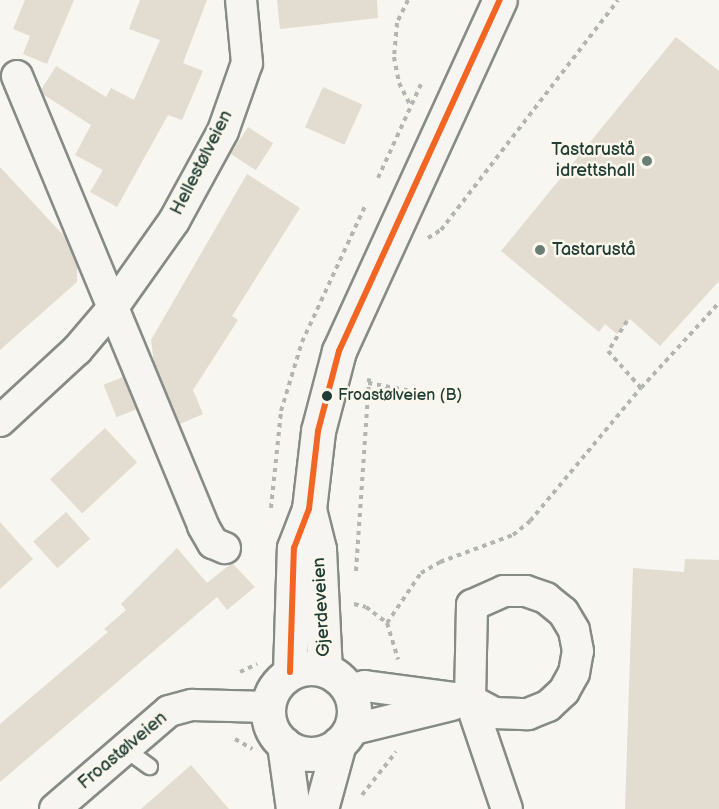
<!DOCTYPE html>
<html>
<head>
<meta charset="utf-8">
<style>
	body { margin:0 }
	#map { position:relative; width:719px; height:809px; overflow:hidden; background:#f8f6f0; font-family:"Balsamiq Sans",sans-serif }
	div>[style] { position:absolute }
	.building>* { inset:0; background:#e3dcd0; transform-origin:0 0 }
	.path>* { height:4px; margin-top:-2px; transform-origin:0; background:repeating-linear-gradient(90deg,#b2b5b1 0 4.5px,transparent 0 9px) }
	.roads { filter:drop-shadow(2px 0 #868b86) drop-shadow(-2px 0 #868b86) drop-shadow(0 2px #868b86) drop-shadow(0 -2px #868b86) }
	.lane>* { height:15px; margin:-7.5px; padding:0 7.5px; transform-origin:7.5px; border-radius:7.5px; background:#f6f5f1 }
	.street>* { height:30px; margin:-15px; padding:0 15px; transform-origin:15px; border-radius:15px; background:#f6f5f1 }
	.secondary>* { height:33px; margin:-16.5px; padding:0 16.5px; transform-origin:16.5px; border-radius:16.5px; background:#f6f5f1 }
	.secondary>.ring { margin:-16.5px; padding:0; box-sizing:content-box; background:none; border:33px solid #f6f5f1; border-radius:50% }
	.bus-1>* { height:6px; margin:-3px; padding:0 3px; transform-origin:3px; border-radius:3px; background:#f26522 }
	.dots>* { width:16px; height:16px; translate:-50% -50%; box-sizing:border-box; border:3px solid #fbf7ec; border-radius:50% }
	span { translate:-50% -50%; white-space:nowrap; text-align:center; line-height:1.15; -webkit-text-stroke:5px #fbf7ec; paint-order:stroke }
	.bus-label { font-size:16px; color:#1f3d34 }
	.left { translate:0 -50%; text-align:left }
	.poi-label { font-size:18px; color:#1f3d34 }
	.right { translate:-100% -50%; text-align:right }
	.street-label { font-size:18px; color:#1f3d34 }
</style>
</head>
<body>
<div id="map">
	<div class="building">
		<i style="clip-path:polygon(25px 0,74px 0,47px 64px,23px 54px,30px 36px,13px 29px)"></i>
		<i style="clip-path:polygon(140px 0,207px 0,183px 63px,203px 71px,182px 120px,168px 115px,117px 207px,90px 192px,103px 170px,75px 155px,91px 125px,44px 95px,41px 90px,56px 66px,106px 97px,111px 88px,134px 100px,160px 40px,129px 29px)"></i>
		<i style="clip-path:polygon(277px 0,377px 0,378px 18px,280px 29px)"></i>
		<i style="clip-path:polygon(676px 37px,719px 71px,719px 281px,660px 346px,630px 319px,617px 334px,605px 324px,599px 332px,501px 251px)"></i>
		<i style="left:323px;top:87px;width:43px;height:44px;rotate:24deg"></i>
		<i style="left:248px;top:127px;width:30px;height:32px;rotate:33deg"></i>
		<i style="clip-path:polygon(0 167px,65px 237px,77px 266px,77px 282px,0 350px)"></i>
		<i style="clip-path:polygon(247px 174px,300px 208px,232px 316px,238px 320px,193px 390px,203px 414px,180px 424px,154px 363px,151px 340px)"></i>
		<i style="left:123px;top:377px;width:35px;height:21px;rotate:68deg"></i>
		<i style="left:105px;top:428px;width:47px;height:75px;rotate:47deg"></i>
		<i style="left:66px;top:512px;width:36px;height:44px;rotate:48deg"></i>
		<i style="clip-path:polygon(0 522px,33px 559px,0 589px)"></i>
		<i style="clip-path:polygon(177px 548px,207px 583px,232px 563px,255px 587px,227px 610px,217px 597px,0 782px,0 724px,108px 632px,104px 629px,126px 610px,121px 604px)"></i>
		<i style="clip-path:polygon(685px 559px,719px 560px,719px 809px,625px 809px,633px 568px,684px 572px)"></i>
		<i style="clip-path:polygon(191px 765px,229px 809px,141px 809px)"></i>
	</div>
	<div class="path">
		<i style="left:408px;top:0;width:25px;rotate:116deg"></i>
		<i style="left:397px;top:23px;width:34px;rotate:95deg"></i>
		<i style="left:394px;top:57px;width:26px;rotate:79deg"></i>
		<i style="left:399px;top:83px;width:25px;rotate:63deg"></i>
		<i style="left:378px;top:178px;width:103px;rotate:-65.4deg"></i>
		<i style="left:428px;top:238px;width:15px;rotate:-32deg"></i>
		<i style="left:441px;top:230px;width:290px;rotate:-52.4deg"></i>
		<i style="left:627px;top:321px;width:36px;rotate:122deg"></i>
		<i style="left:608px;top:351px;width:50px;rotate:48.3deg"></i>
		<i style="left:368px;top:383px;width:72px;rotate:10.4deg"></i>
		<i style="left:271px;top:508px;width:98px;rotate:-84.1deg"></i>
		<i style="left:281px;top:411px;width:72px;rotate:-73.1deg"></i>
		<i style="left:302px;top:342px;width:150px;rotate:-65.1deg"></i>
		<i style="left:356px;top:571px;width:193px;rotate:-86.1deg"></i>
		<i style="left:354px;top:604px;width:12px;rotate:14deg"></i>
		<i style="left:366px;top:607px;width:26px;rotate:37deg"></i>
		<i style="left:387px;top:623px;width:38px;rotate:73deg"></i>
		<i style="left:387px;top:623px;width:60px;rotate:-55.8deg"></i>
		<i style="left:421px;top:573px;width:22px;rotate:-30deg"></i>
		<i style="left:440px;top:562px;width:78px;rotate:-20.3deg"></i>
		<i style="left:513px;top:535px;width:22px;rotate:-39deg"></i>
		<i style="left:530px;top:521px;width:173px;rotate:-50.2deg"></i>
		<i style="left:641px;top:388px;width:115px;rotate:-47.5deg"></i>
		<i style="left:240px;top:672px;width:19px;rotate:-25deg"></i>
		<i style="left:235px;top:739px;width:20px;rotate:30deg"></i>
		<i style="left:362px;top:795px;width:55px;rotate:-51.7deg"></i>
	</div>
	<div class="roads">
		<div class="lane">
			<i style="left:124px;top:748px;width:31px;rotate:36deg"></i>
		</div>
		<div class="street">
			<i style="left:17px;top:76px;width:487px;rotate:67.5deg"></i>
			<i style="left:203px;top:526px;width:20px;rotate:60deg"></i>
			<i style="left:213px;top:543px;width:13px;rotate:23deg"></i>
			<i style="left:0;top:421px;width:105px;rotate:-42.7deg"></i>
			<i style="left:77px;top:350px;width:52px;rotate:-49.6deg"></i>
			<i style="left:111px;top:310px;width:109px;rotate:-54.7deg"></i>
			<i style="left:174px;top:221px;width:102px;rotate:-61.4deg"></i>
			<i style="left:223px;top:131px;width:72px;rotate:-70.6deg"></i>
			<i style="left:247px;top:63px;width:63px;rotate:-95.4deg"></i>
			<i style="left:349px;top:690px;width:16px;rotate:-14deg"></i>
			<i style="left:365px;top:686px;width:106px;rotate:7.6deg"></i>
			<i style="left:470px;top:700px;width:27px;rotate:28deg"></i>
			<i style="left:494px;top:713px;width:34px;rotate:2deg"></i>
			<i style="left:528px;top:714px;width:22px;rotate:-22deg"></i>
			<i style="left:548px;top:706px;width:22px;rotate:-43deg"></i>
			<i style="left:564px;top:691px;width:21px;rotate:-61deg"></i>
			<i style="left:574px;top:673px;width:22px;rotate:-80deg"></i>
			<i style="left:578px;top:651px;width:21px;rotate:-101deg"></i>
			<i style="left:574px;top:630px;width:21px;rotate:-121deg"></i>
			<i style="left:563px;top:612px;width:22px;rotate:-141deg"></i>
			<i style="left:546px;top:598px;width:21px;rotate:-161deg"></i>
			<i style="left:526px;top:591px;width:22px;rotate:180deg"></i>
			<i style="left:504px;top:591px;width:35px;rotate:156deg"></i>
			<i style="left:472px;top:605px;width:95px;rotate:91.2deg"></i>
			<i style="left:470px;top:700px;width:115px;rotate:71.3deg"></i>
			<i style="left:350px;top:730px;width:105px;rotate:-13.8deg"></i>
			<i style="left:55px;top:809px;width:150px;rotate:-40.7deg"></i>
			<i style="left:169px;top:711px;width:24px;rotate:-15deg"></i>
			<i style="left:192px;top:705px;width:76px;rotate:1.5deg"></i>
		</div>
		<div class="secondary">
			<i style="left:309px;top:509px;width:41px;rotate:76deg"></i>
			<i style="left:319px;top:549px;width:121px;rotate:87.2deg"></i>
			<i class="ring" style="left:268px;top:668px;width:53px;height:53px"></i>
			<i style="left:290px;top:672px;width:124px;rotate:-88.2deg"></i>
			<i style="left:294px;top:548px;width:42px;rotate:-69deg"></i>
			<i style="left:309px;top:509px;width:79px;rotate:-83.4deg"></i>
			<i style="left:318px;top:431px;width:83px;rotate:-75.3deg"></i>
			<i style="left:339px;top:351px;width:386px;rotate:-65.4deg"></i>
			<i style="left:284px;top:744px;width:66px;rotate:82.1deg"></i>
			<i style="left:321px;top:809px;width:68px;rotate:-74.7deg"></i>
		</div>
	</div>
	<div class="bus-1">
		<i style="left:290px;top:672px;width:124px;rotate:-88.2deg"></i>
		<i style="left:294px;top:548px;width:42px;rotate:-69deg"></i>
		<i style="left:309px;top:509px;width:79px;rotate:-83.4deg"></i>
		<i style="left:318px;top:431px;width:83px;rotate:-75.3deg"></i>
		<i style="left:339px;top:351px;width:386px;rotate:-65.4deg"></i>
	</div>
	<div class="dots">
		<i style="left:647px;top:161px;background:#6b7e76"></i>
		<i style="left:540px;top:250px;background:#6b7e76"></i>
		<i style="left:327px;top:396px;background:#1f3d34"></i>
	</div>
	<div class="bus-label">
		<span class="left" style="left:338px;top:396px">Froastølveien (B)</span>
	</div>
	<div class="poi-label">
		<span class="right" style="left:635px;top:161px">Tastarustå<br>idrettshall</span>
		<span class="left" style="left:552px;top:250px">Tastarustå</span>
	</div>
	<div class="street-label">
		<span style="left:202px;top:163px;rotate:-63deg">Hellestølveien</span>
		<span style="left:322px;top:607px;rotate:-93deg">Gjerdeveien</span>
		<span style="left:123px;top:751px;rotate:-40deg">Froastølveien</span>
	</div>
</div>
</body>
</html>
